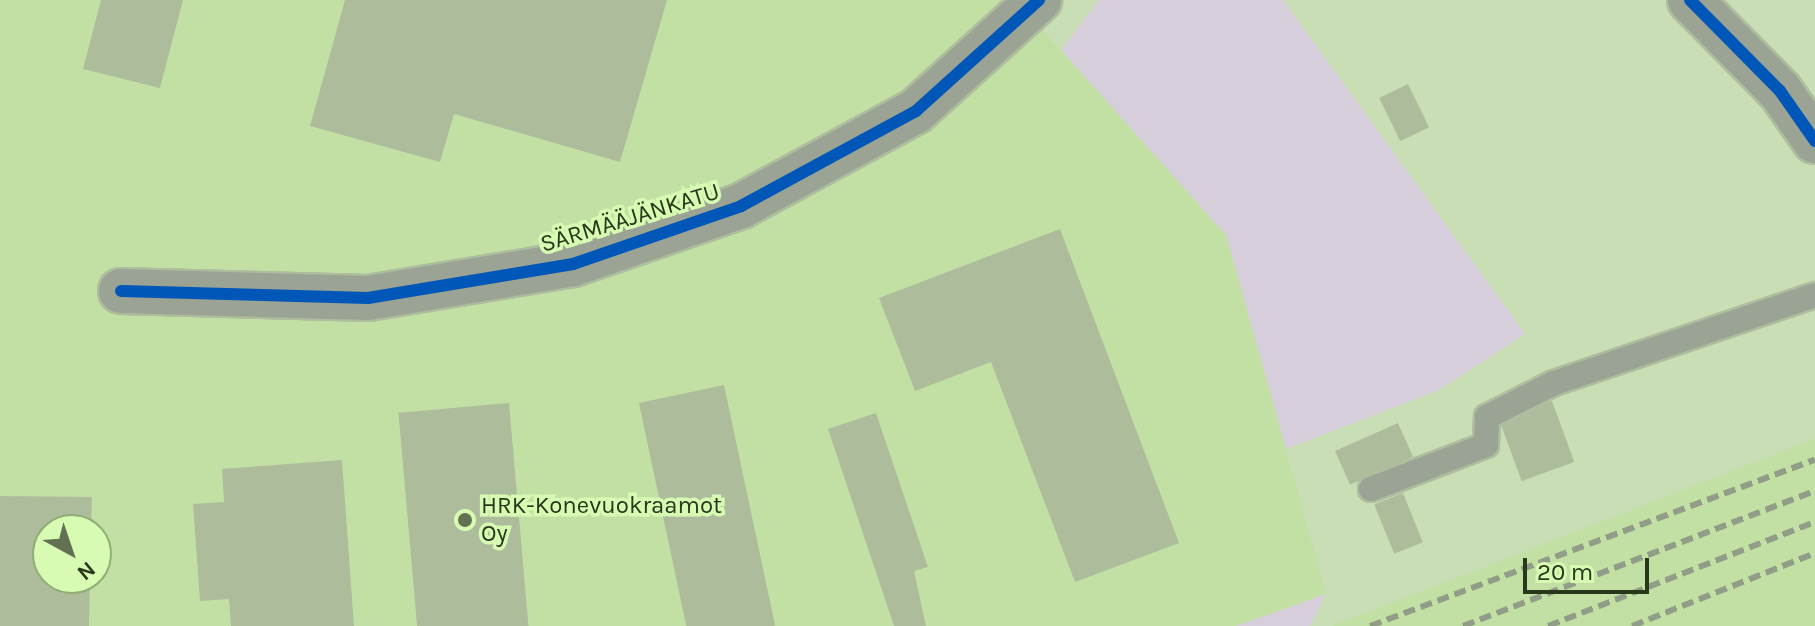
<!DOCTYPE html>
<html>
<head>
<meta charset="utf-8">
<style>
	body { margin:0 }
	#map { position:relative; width:1815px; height:626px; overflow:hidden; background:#cadeb6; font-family:Karla,sans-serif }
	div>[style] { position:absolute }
	.built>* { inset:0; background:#c2e0a3 }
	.green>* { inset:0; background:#d7cedc }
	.building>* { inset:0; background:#adbd9c; transform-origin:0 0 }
	.roads { filter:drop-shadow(2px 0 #adbd9d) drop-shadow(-2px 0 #adbd9d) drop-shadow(0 2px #adbd9d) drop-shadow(0 -2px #adbd9d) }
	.service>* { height:24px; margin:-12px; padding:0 12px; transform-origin:12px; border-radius:12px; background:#9ba394 }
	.minor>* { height:44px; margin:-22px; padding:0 22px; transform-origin:22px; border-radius:22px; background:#9ba394 }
	.rail>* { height:6px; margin-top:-3px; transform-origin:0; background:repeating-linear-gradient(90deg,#929d88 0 12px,transparent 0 18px) }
	.cycleway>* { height:12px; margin:-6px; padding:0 6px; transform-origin:6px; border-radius:6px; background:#0057b8 }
	.dots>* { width:22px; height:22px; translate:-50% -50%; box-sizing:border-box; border:4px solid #d7fbb3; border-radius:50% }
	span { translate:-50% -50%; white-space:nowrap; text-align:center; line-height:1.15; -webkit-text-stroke:7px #d7fbb3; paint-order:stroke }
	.street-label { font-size:24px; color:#29371b }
	.poi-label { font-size:24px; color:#29371b }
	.left { translate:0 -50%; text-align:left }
	.north { position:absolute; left:32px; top:514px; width:80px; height:80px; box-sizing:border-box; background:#d7fbb3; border:2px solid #91ad76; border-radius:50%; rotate:140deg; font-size:22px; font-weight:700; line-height:32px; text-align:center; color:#29371b }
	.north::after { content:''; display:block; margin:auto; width:28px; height:36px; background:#617151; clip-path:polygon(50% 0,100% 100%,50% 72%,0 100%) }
	.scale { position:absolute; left:1523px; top:558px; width:126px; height:36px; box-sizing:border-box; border:4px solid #29371b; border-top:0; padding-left:10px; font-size:24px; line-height:28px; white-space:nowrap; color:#29371b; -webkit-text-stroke:6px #d7fbb3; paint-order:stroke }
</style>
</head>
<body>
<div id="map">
	<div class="built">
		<i style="clip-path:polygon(evenodd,0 0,1016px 0,1226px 235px,1326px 594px,1236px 626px,0 626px,0 0,48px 530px,96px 530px,96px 578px,48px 578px,48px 530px)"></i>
		<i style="clip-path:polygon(1815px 439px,1815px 626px,1332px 626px)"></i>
	</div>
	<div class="green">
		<i style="clip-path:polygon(1099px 0,1283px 0,1525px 334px,1439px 390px,1286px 449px,1226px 235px,1061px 50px)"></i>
		<i style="clip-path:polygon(1326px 594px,1310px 626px,1236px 626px)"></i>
	</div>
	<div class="building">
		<i style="clip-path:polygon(101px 0,183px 0,160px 88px,83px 69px)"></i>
		<i style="clip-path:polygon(345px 0,667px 0,620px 162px,454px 114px,440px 162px,310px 126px)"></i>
		<i style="left:1408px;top:84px;width:48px;height:32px;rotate:64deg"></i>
		<i style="clip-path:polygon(1060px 229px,1179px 543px,1075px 582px,991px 362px,915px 391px,879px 298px)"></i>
		<i style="left:724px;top:385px;width:246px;height:87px;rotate:78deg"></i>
		<i style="left:1552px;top:401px;width:65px;height:56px;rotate:70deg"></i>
		<i style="left:509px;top:403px;width:224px;height:111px;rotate:85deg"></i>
		<i style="clip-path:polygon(876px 413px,928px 567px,914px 571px,926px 626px,894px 626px,828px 429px)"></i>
		<i style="left:1398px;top:423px;width:37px;height:69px;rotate:66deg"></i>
		<i style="clip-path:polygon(342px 460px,354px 626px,231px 626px,229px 599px,200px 601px,193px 504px,224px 502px,222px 469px)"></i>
		<i style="left:1403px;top:493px;width:53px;height:31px;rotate:68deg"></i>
		<i style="clip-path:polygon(0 496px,92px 497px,91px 530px,48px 530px,48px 578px,90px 578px,89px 626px,0 626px)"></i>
	</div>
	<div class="roads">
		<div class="service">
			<i style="left:1371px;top:489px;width:123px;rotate:-20.9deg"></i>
			<i style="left:1486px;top:445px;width:28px;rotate:-88deg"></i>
			<i style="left:1487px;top:417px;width:75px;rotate:-26.9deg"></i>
			<i style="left:1554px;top:383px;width:275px;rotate:-18.6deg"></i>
		</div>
		<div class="minor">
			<i style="left:1690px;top:0;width:128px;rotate:45.3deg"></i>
			<i style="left:1780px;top:91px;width:61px;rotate:55deg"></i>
			<i style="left:121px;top:291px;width:247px;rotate:1.6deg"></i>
			<i style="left:368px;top:298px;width:208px;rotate:-9.4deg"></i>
			<i style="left:573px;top:264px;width:178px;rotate:-19deg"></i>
			<i style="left:741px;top:206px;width:199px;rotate:-28.5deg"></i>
			<i style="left:916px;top:111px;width:166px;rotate:-42.1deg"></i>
		</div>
	</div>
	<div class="rail">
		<i style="left:1370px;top:626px;width:475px;rotate:-20.5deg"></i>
		<i style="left:1463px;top:626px;width:377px;rotate:-21deg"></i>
		<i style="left:1548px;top:626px;width:287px;rotate:-21.3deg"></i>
		<i style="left:1632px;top:626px;width:197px;rotate:-21.7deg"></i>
	</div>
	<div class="cycleway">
		<i style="left:1690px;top:0;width:128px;rotate:45.3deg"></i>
		<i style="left:1780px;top:91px;width:61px;rotate:55deg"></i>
		<i style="left:121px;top:291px;width:247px;rotate:1.6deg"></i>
		<i style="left:368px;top:298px;width:208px;rotate:-9.4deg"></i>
		<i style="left:573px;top:264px;width:178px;rotate:-19deg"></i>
		<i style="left:741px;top:206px;width:199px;rotate:-28.5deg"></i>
		<i style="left:916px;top:111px;width:166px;rotate:-42.1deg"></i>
	</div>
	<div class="dots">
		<i style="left:465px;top:520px;background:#617151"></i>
	</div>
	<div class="street-label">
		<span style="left:630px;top:218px;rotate:-17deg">SÄRMÄÄJÄNKATU</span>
	</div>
	<div class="poi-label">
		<span class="left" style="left:481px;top:520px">HRK-Konevuokraamot<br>Oy</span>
	</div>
	<div class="north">N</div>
	<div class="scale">20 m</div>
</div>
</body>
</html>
